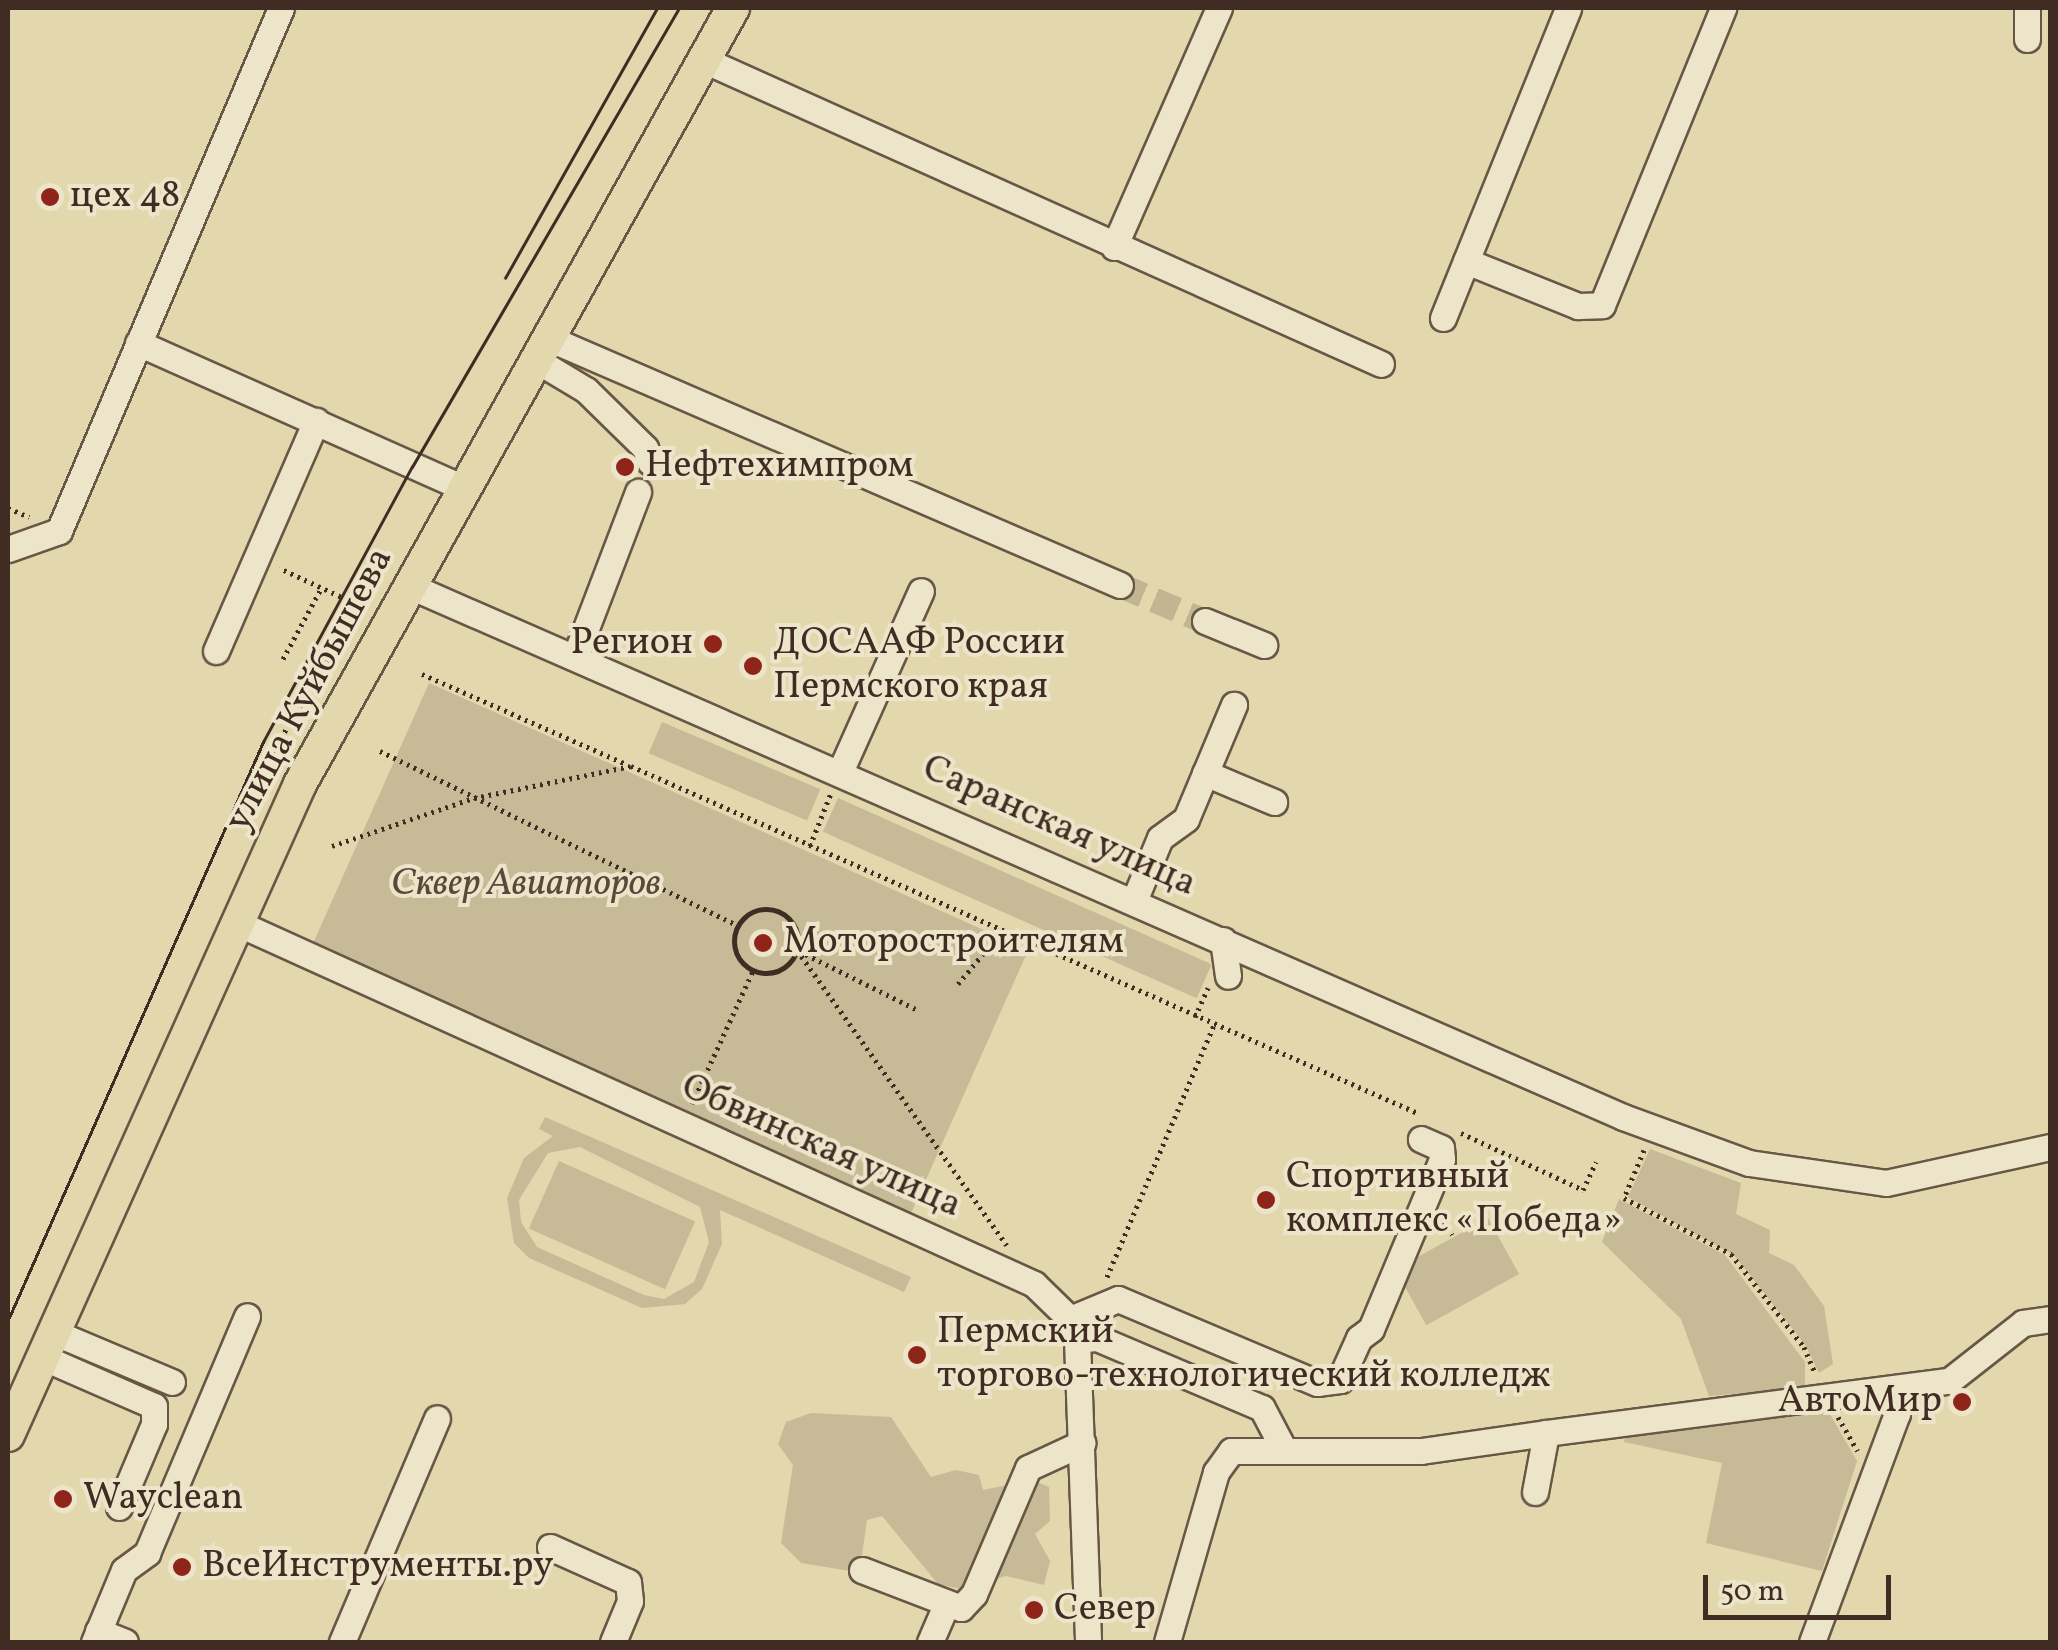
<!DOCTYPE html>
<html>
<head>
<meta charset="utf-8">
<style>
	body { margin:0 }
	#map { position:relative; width:2058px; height:1650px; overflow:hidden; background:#e2d7ad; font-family:Vollkorn,serif }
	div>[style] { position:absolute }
	.green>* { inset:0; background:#c7ba96; transform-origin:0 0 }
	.minor-tunnel>* { height:25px; margin-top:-12.5px; transform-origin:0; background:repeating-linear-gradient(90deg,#c2b591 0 25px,transparent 0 37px) }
	.path>* { height:5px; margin-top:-2.5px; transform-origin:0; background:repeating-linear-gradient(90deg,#412c23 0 2.5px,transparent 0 7.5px) }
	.path>.ring { margin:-2.5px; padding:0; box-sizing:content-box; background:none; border:5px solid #412c23; border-radius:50% }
	.roads { filter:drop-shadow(2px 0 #695746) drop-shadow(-2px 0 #695746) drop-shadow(0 2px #695746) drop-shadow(0 -2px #695746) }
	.minor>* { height:25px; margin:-12.5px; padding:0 12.5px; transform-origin:12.5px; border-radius:12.5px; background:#ece5ca }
	.major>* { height:32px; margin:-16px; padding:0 16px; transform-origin:16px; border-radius:16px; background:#e2d7ad }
	.tram>* { height:2.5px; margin:-1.25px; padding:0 1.25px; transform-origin:1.25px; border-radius:1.25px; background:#412c23 }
	.dots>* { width:28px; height:28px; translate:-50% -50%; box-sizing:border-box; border:5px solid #ece5ca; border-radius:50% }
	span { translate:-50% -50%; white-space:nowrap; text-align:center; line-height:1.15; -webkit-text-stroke:8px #ece5ca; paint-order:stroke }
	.poi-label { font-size:38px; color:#412c23 }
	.left { translate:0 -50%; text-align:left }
	.right { translate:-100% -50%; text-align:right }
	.street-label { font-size:38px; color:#412c23 }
	.park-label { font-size:38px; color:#5c483a; font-style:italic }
	.frame { position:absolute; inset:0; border:10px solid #412c23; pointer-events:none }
	.scale { position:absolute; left:1703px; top:1575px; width:188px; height:45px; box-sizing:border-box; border:5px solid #412c23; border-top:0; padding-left:12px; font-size:30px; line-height:35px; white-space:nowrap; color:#412c23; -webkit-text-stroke:8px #ece5ca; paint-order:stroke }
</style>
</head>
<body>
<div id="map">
	<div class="green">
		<i style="left:429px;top:683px;width:656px;height:291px;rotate:24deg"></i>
		<i style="left:662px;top:722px;width:172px;height:34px;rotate:23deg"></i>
		<i style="left:838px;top:798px;width:409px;height:37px;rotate:24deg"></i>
		<i style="clip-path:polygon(evenodd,545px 1117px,911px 1277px,904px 1292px,720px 1210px,722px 1244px,702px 1289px,685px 1304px,642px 1308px,529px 1258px,514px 1243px,507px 1198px,524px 1158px,553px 1136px,539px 1129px,545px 1117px,580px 1147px,700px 1207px,709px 1242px,694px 1282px,664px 1299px,644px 1295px,537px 1247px,521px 1222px,519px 1200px,548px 1153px,580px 1147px)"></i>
		<i style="clip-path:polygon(1650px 1149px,1741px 1183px,1736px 1214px,1770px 1230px,1769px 1253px,1794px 1265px,1824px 1306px,1833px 1364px,1819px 1373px,1806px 1346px,1734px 1255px,1628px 1197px)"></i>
		<i style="left:559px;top:1161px;width:149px;height:74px;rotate:24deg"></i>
		<i style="clip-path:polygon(1619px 1199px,1725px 1255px,1805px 1362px,1805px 1388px,1709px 1396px,1681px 1319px,1602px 1242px)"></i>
		<i style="left:1488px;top:1218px;width:64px;height:106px;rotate:61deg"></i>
		<i style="clip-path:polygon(1820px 1397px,1857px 1461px,1822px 1571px,1706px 1543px,1722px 1463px,1624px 1442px,1628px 1420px)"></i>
		<i style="clip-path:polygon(811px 1413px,891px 1417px,931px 1477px,956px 1470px,979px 1475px,983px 1490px,1032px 1480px,1049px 1487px,1050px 1521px,1035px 1534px,1050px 1561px,1044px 1585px,1006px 1576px,961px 1589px,938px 1584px,882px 1516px,867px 1520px,862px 1555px,850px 1571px,801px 1563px,781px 1543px,793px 1465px,778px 1444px,786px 1422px)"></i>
	</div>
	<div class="minor-tunnel">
		<i style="left:1120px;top:585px;width:92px;rotate:23deg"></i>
	</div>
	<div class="path">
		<i style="left:8px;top:508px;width:23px;rotate:23deg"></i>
		<i style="left:283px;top:659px;width:82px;rotate:-61.6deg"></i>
		<i style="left:308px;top:670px;width:81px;rotate:-59.6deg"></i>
		<i style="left:422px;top:674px;width:225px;rotate:23.8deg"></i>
		<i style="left:380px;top:751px;width:397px;rotate:26deg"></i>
		<i style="left:265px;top:764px;width:185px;rotate:-58.7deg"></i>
		<i style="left:361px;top:606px;width:90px;rotate:-155.1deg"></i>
		<i style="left:332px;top:846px;width:150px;rotate:-18.7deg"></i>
		<i style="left:474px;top:798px;width:160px;rotate:-11.5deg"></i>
		<i style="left:631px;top:766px;width:862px;rotate:23.8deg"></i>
		<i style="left:810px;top:846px;width:57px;rotate:-68.4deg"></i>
		<i class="ring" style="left:734px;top:909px;width:59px;height:59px"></i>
		<i style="left:797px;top:950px;width:362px;rotate:54.6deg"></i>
		<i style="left:799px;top:951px;width:133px;rotate:26.4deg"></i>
		<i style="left:958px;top:984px;width:69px;rotate:-50.3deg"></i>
		<i style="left:1195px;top:1017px;width:32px;rotate:-66deg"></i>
		<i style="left:692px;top:1104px;width:146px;rotate:-65.4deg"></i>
		<i style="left:1461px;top:1133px;width:135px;rotate:25deg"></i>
		<i style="left:1583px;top:1190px;width:31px;rotate:-65deg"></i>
		<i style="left:1644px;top:1150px;width:52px;rotate:112.6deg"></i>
		<i style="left:1624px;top:1198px;width:121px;rotate:27.6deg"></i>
		<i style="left:1731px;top:1254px;width:118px;rotate:51.9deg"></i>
		<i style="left:1804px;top:1347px;width:28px;rotate:67deg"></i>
		<i style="left:1444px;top:1221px;width:16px;rotate:60deg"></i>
		<i style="left:1107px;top:1277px;width:274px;rotate:-67deg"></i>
		<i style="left:1838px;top:1417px;width:39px;rotate:60deg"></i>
	</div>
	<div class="roads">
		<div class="minor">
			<i style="left:2027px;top:8px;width:31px;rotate:90deg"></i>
			<i style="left:704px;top:60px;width:742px;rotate:24.18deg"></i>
			<i style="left:1114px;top:247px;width:261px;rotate:-66.3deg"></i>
			<i style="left:1466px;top:261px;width:121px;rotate:21.9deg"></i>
			<i style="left:1578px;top:306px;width:24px;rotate:-2deg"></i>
			<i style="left:1602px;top:305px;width:321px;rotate:-67.8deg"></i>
			<i style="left:1443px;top:318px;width:334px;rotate:-68deg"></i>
			<i style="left:548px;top:338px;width:623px;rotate:23.36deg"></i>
			<i style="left:138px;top:343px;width:356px;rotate:24deg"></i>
			<i style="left:536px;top:360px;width:58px;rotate:31deg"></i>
			<i style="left:586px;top:390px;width:83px;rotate:44.5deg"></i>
			<i style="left:645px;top:448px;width:15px;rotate:70deg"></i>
			<i style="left:8px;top:549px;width:54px;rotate:-19.4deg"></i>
			<i style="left:59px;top:531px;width:568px;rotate:-67deg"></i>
			<i style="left:410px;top:586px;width:1324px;rotate:23.64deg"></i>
			<i style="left:1623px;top:1117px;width:134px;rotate:20.1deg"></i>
			<i style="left:1749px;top:1163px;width:138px;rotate:8.3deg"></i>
			<i style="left:1886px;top:1183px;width:168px;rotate:-12.4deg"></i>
			<i style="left:1205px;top:621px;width:64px;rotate:22.1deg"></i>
			<i style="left:216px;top:651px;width:251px;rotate:-66.5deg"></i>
			<i style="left:575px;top:657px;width:177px;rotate:-69.1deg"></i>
			<i style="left:840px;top:772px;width:198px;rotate:-65.9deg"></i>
			<i style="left:1205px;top:773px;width:75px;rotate:22.8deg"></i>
			<i style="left:1134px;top:901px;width:68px;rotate:-67.6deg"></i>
			<i style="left:1160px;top:838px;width:32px;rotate:-36deg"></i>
			<i style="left:1186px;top:819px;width:124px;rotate:-67.2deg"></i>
			<i style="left:235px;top:922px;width:877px;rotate:24.37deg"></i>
			<i style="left:1034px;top:1284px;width:50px;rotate:44.2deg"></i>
			<i style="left:1070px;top:1319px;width:22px;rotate:72deg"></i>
			<i style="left:1077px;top:1340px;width:302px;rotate:87.9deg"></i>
			<i style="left:1223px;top:940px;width:36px;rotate:82deg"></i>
			<i style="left:1070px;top:1319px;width:52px;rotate:-22.6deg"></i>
			<i style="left:1118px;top:1299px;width:216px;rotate:22.9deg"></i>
			<i style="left:1317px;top:1383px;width:23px;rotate:-7deg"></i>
			<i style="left:1340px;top:1380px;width:46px;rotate:-65.7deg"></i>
			<i style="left:1359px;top:1338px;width:15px;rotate:-37deg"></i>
			<i style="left:1371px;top:1329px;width:184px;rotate:-67.3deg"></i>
			<i style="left:1442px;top:1159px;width:11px;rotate:-95deg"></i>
			<i style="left:1441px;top:1148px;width:22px;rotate:-156deg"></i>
			<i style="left:53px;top:1332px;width:129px;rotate:22.8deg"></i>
			<i style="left:1077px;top:1340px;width:20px;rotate:-6deg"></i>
			<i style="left:1097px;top:1338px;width:179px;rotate:23deg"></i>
			<i style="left:1262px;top:1408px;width:45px;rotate:62.3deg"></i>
			<i style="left:42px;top:1357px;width:122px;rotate:23.6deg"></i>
			<i style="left:154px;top:1406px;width:18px;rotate:90deg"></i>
			<i style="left:154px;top:1424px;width:90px;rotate:112.9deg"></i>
			<i style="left:1535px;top:1492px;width:60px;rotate:-79.4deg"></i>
			<i style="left:1546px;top:1433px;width:406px;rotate:-7.4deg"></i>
			<i style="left:1949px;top:1381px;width:94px;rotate:-38.1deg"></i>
			<i style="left:2023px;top:1323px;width:27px;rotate:-8deg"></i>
			<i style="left:550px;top:1547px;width:85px;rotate:24.2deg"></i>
			<i style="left:628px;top:1582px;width:19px;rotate:84deg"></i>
			<i style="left:630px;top:1601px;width:44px;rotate:112.5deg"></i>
			<i style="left:862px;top:1570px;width:106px;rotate:21deg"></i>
			<i style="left:961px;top:1608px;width:19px;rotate:-47deg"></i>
			<i style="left:974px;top:1594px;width:137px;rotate:-66.8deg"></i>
			<i style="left:1028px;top:1468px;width:60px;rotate:-24.8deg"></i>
			<i style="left:98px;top:1631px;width:29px;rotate:22deg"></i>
			<i style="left:94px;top:1642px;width:78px;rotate:-67.4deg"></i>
			<i style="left:124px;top:1570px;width:29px;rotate:-36deg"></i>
			<i style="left:147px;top:1553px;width:257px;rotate:-67.1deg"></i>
			<i style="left:342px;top:1642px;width:243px;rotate:-67deg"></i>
			<i style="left:930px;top:1642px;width:40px;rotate:-66.6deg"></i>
			<i style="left:1167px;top:1642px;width:177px;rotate:-73.9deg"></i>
			<i style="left:1216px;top:1472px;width:26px;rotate:-54deg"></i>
			<i style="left:1231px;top:1451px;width:190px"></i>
			<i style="left:1421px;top:1451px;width:126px;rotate:-8.2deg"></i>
			<i style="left:1812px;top:1642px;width:243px;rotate:-69.6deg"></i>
			<i style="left:1897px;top:1414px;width:26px;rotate:-101deg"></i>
		</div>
		<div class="major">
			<i style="left:8px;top:1435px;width:713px;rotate:-65.84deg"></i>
			<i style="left:300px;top:784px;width:889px;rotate:-60.84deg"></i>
		</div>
	</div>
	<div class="tram">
		<i style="left:505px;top:278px;width:310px;rotate:-60.6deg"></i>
		<i style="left:8px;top:1320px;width:632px;rotate:-66.19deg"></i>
		<i style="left:263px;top:742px;width:313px;rotate:-61.6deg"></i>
		<i style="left:412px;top:467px;width:531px;rotate:-59.81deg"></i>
	</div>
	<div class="dots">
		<i style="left:50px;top:197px;background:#8f2418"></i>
		<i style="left:625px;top:467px;background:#8f2418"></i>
		<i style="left:713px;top:644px;background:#8f2418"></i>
		<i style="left:753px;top:666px;background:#8f2418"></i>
		<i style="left:763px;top:943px;background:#8f2418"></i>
		<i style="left:1266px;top:1200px;background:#8f2418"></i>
		<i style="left:917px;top:1355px;background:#8f2418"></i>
		<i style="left:1962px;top:1402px;background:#8f2418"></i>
		<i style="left:63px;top:1499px;background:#8f2418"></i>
		<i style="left:182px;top:1567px;background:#8f2418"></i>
		<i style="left:1034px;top:1610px;background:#8f2418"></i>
	</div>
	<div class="poi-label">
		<span class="left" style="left:70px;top:197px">цех 48</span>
		<span class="left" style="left:645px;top:467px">Нефтехимпром</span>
		<span class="right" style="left:693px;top:644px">Регион</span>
		<span class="left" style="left:773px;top:666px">ДОСААФ России<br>Пермского края</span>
		<span class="left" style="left:783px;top:943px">Моторостроителям</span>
		<span class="left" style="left:1286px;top:1200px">Спортивный<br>комплекс «Победа»</span>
		<span class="left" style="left:937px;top:1355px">Пермский<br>торгово-технологический колледж</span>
		<span class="right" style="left:1942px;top:1402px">АвтоМир</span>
		<span class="left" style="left:83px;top:1499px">Wayclean</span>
		<span class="left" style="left:202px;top:1567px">ВсеИнструменты.ру</span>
		<span class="left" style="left:1054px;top:1610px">Север</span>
	</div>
	<div class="street-label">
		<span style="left:310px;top:690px;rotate:-62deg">улица Куйбышева</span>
		<span style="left:1059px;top:827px;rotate:24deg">Саранская улица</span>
		<span style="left:821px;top:1147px;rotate:24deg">Обвинская улица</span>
	</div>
	<div class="park-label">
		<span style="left:526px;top:885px">Сквер Авиаторов</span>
	</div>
	<div class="frame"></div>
	<div class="scale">50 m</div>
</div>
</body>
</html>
